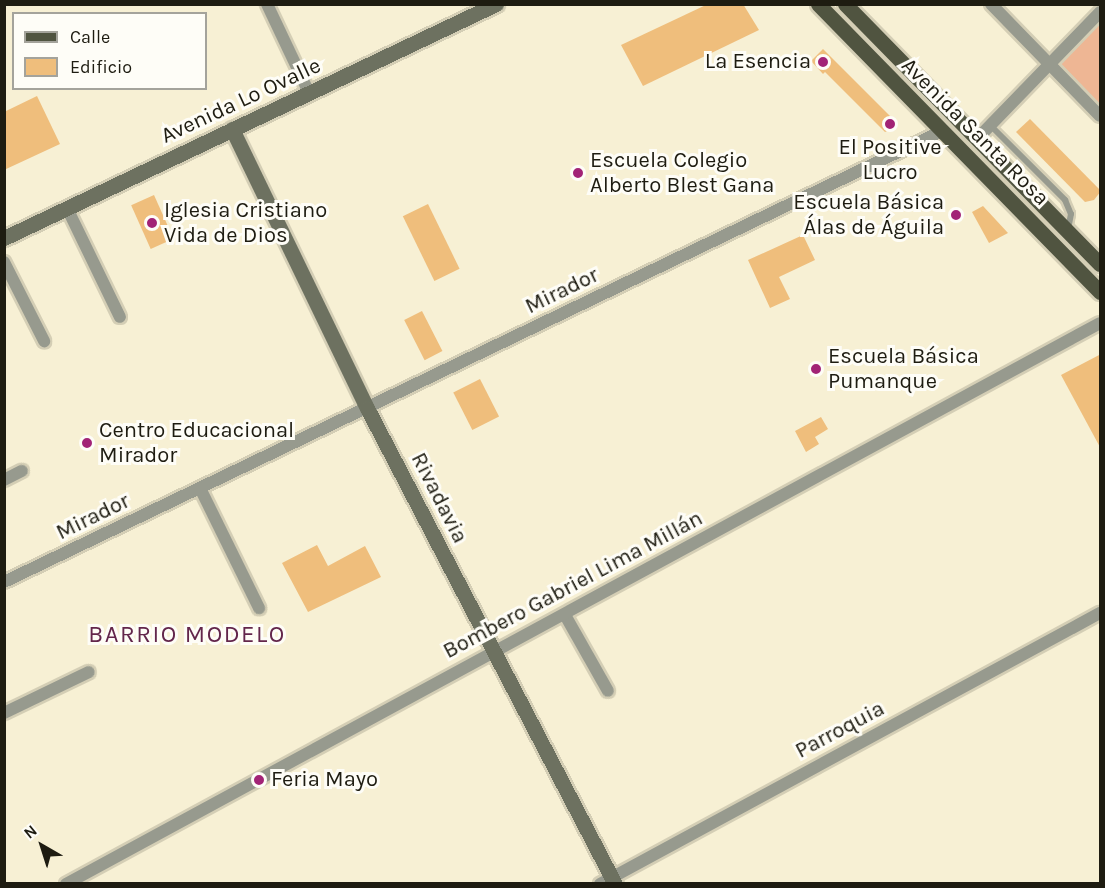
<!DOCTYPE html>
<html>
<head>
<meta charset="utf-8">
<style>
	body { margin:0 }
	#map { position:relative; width:1105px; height:888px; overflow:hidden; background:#f7f0d4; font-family:Karla,sans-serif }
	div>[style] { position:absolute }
	.green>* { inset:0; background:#eeb694 }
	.building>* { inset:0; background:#efbe7c; transform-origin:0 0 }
	.roads { filter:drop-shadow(2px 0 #d4ceb5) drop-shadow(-2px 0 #d4ceb5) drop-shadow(0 2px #d4ceb5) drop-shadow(0 -2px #d4ceb5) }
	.lane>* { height:6px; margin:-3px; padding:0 3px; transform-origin:3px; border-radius:3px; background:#979a8e }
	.street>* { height:12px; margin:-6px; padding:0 6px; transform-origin:6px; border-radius:6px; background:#979a8e }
	.secondary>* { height:15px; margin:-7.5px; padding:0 7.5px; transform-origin:7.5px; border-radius:7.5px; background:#6d7160 }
	.primary>* { height:15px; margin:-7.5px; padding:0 7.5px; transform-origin:7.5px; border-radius:7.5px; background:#505440 }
	.dots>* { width:16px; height:16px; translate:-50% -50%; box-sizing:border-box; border:3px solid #fefdf7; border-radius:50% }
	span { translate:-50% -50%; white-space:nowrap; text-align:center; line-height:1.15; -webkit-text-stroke:6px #fefdf7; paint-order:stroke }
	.poi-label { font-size:22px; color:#1e1c11 }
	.right { translate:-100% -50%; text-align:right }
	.left { translate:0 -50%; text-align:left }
	.street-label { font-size:22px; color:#1e1c11 }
	.neighbourhood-label { font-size:24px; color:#63264b; letter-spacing:1.5px }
	.frame { position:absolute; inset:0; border:6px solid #1e1c11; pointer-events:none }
	.legend { position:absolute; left:12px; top:12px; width:195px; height:78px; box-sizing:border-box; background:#fefdf7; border:2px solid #a4a39b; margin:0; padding:8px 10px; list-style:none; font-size:18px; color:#1e1c11 }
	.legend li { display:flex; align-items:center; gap:12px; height:30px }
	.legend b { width:30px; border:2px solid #a4a39b }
	.north { position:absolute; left:12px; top:816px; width:60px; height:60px; -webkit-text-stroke:4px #fefdf7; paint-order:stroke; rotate:321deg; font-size:16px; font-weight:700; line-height:24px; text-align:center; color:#1e1c11 }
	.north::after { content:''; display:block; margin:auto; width:21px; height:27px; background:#1e1c11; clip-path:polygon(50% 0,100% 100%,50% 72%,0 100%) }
</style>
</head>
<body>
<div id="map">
	<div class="green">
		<i style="clip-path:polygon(1100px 15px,1100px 110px,1057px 66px,1056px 59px)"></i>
	</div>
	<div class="building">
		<i style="clip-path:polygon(708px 4px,743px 4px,759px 30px,643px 86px,621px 45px)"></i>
		<i style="clip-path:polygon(823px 49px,896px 122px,894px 128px,885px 132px,825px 72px,823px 74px,811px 61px)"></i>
		<i style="clip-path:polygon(37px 96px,60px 144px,4px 170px,4px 112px)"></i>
		<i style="clip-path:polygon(1030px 119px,1101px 191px,1094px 200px,1085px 202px,1016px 132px)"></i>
		<i style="left:154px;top:195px;width:48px;height:25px;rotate:66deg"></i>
		<i style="left:428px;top:204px;width:72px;height:28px;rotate:64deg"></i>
		<i style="clip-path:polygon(983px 206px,1008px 233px,989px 243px,972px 212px)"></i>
		<i style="clip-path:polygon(803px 235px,815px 260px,779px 277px,790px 299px,770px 308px,748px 260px)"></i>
		<i style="left:422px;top:311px;width:45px;height:20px;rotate:63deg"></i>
		<i style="clip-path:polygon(1101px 354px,1101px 449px,1061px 375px)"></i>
		<i style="left:480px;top:379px;width:42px;height:30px;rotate:63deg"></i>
		<i style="clip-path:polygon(821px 417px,828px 429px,815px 437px,819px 444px,806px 452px,795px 431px)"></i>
		<i style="clip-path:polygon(317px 545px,328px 566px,365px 546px,381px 577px,308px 612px,282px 563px)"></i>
	</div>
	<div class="roads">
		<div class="lane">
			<i style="left:991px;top:126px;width:105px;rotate:45deg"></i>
			<i style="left:1065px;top:200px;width:15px;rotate:67deg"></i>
			<i style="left:1071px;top:214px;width:16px;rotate:101deg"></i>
		</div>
		<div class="street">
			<i style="left:267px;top:4px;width:98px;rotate:64.7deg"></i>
			<i style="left:991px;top:4px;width:156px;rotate:45.8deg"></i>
			<i style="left:977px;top:139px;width:177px;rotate:-45.9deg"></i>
			<i style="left:67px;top:208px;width:121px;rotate:64.1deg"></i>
			<i style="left:4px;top:262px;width:89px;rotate:63.1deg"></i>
			<i style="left:4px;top:480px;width:20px;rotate:-27deg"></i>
			<i style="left:200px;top:488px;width:134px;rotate:63.8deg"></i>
			<i style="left:4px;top:582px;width:1041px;rotate:-25.68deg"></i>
			<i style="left:565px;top:615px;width:87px;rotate:60.5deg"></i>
			<i style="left:4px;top:713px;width:94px;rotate:-25.8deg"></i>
			<i style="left:66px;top:884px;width:1176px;rotate:-28.48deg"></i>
			<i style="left:600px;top:884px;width:569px;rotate:-28.46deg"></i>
		</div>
		<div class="secondary">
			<i style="left:232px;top:129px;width:310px;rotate:64.2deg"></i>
			<i style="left:367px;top:408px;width:537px;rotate:62.48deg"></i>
			<i style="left:4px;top:238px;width:545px;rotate:-25.44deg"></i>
		</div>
		<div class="primary">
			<i style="left:818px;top:4px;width:403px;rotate:45.6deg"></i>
			<i style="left:845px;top:4px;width:364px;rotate:45.6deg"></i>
		</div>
	</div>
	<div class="dots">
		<i style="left:823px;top:62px;background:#a22376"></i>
		<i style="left:890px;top:124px;background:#a22376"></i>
		<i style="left:578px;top:173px;background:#a22376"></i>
		<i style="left:956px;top:215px;background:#a22376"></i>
		<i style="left:152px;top:223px;background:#a22376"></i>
		<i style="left:816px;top:369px;background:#a22376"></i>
		<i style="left:87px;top:443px;background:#a22376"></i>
		<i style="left:259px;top:780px;background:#a22376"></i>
	</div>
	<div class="poi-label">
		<span class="right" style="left:811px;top:62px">La Esencia</span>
		<span style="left:890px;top:160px">El Positive<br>Lucro</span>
		<span class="left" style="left:590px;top:173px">Escuela Colegio<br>Alberto Blest Gana</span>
		<span class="right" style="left:944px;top:215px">Escuela Básica<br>Álas de Águila</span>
		<span class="left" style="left:164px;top:223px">Iglesia Cristiano<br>Vida de Dios</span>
		<span class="left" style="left:828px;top:369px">Escuela Básica<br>Pumanque</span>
		<span class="left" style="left:99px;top:443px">Centro Educacional<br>Mirador</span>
		<span class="left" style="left:271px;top:780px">Feria Mayo</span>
	</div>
	<div class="street-label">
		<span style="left:241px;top:101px;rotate:-25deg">Avenida Lo Ovalle</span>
		<span style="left:975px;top:132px;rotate:45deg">Avenida Santa Rosa</span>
		<span style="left:562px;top:291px;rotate:-26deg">Mirador</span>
		<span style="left:439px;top:498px;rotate:63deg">Rivadavia</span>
		<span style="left:93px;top:517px;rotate:-26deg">Mirador</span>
		<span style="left:573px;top:585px;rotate:-28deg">Bombero Gabriel Lima Millán</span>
		<span style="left:840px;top:730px;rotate:-28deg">Parroquia</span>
	</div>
	<div class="neighbourhood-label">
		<span style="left:187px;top:635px">BARRIO MODELO</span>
	</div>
	<div class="frame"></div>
	<ul class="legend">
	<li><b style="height:8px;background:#505440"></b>Calle</li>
	<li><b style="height:16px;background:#efbe7c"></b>Edificio</li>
	</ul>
	<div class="north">N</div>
</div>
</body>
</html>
